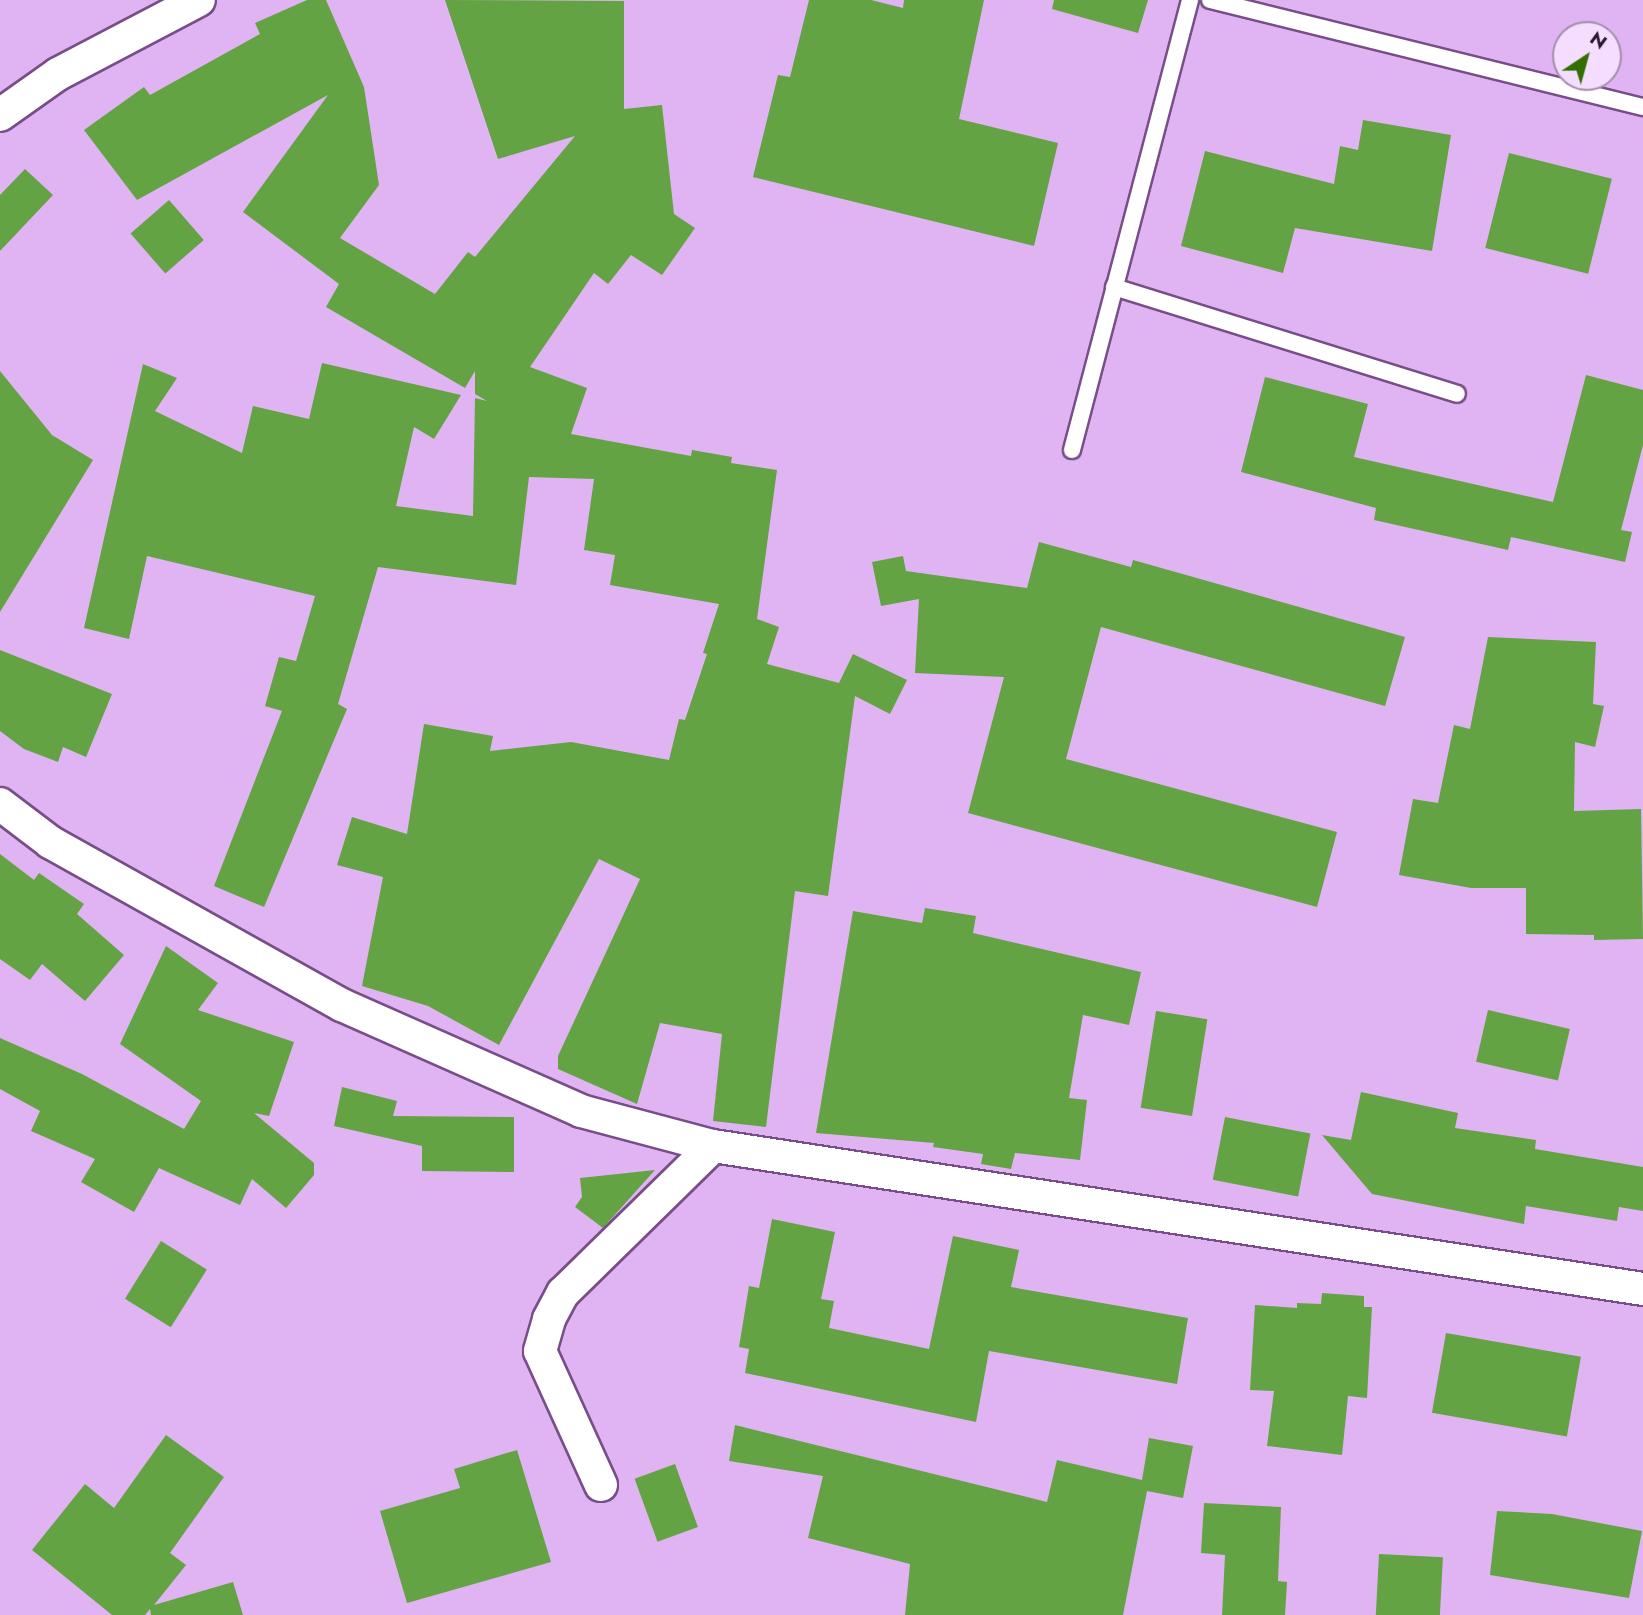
<!DOCTYPE html>
<html>
<head>
<meta charset="utf-8">
<style>
	body { margin:0 }
	#map { position:relative; width:1643px; height:1615px; overflow:hidden; background:#e0b3f2; font-family:Jost,sans-serif }
	div>[style] { position:absolute }
	.building>* { inset:0; background:#64a344; transform-origin:0 0 }
	.roads { filter:drop-shadow(2px 0 #774e87) drop-shadow(-2px 0 #774e87) drop-shadow(0 2px #774e87) drop-shadow(0 -2px #774e87) }
	.lane>* { height:16px; margin:-8px; padding:0 8px; transform-origin:8px; border-radius:8px; background:#fff }
	.street>* { height:32px; margin:-16px; padding:0 16px; transform-origin:16px; border-radius:16px; background:#fff }
	span { translate:-50% -50%; white-space:nowrap; text-align:center; line-height:1.15; -webkit-text-stroke:6px #f4ddfe; paint-order:stroke }
	.north { position:absolute; left:1552px; top:21px; width:70px; height:70px; box-sizing:border-box; background:#f4ddfe; border:2px solid #a48fac; border-radius:50%; rotate:36deg; font-size:19px; font-weight:700; line-height:28px; text-align:center; color:#2b1a32 }
	.north::after { content:''; display:block; margin:auto; width:24px; height:32px; background:#336f00; clip-path:polygon(50% 0,100% 100%,50% 72%,0 100%) }
</style>
</head>
<body>
<div id="map">
	<div class="building">
		<i style="clip-path:polygon(307px 0,326px 0,364px 87px,379px 185px,340px 238px,435px 294px,468px 252px,475px 257px,575px 136px,498px 159px,445px 0,624px 1px,624px 109px,662px 105px,674px 214px,695px 228px,662px 275px,631px 255px,608px 284px,594px 273px,530px 367px,587px 388px,571px 434px,691px 456px,692px 450px,732px 457px,731px 463px,777px 470px,757px 619px,779px 627px,767px 664px,839px 683px,853px 654px,907px 680px,890px 714px,855px 696px,828px 896px,795px 891px,766px 1127px,713px 1121px,722px 1034px,660px 1023px,637px 1104px,558px 1069px,558px 1056px,640px 879px,599px 859px,499px 1045px,428px 1006px,362px 986px,383px 877px,337px 865px,352px 817px,407px 834px,424px 724px,493px 736px,490px 751px,571px 742px,669px 760px,679px 719px,685px 720px,707px 654px,703px 653px,719px 604px,610px 585px,615px 555px,584px 550px,594px 479px,529px 477px,516px 585px,378px 567px,338px 704px,347px 709px,264px 907px,214px 886px,282px 711px,265px 706px,279px 657px,296px 661px,315px 596px,147px 556px,129px 639px,84px 628px,143px 364px,177px 378px,155px 411px,242px 453px,253px 406px,309px 419px,322px 363px,461px 395px,434px 439px,414px 427px,396px 506px,473px 516px,475px 398px,487px 401px,475px 394px,475px 371px,465px 388px,326px 307px,339px 284px,243px 212px,328px 95px,137px 200px,84px 130px,144px 87px,150px 95px,260px 34px,255px 23px)"></i>
		<i style="clip-path:polygon(809px 0,871px 0,903px 8px,904px 0,984px 0,959px 119px,1058px 143px,1034px 246px,753px 177px,778px 75px,790px 77px)"></i>
		<i style="clip-path:polygon(1054px 0,1148px 0,1138px 33px,1052px 9px)"></i>
		<i style="clip-path:polygon(1363px 120px,1451px 135px,1432px 251px,1295px 228px,1283px 273px,1181px 246px,1205px 151px,1334px 184px,1340px 146px,1358px 150px)"></i>
		<i style="left:1509px;top:153px;width:106px;height:98px;rotate:14deg"></i>
		<i style="clip-path:polygon(25px 169px,53px 195px,0 251px,0 195px)"></i>
		<i style="left:169px;top:200px;width:53px;height:51px;rotate:49deg"></i>
		<i style="clip-path:polygon(0 371px,52px 435px,93px 460px,0 612px)"></i>
		<i style="clip-path:polygon(1586px 375px,1643px 390px,1643px 445px,1621px 530px,1632px 532px,1625px 562px,1511px 537px,1508px 550px,1374px 520px,1376px 508px,1241px 472px,1265px 377px,1368px 404px,1354px 457px,1553px 502px)"></i>
		<i style="clip-path:polygon(1039px 542px,1131px 567px,1133px 560px,1405px 637px,1385px 706px,1101px 627px,1066px 759px,1337px 832px,1317px 907px,968px 813px,1004px 677px,915px 673px,919px 599px,881px 606px,872px 562px,903px 556px,906px 571px,1027px 588px)"></i>
		<i style="clip-path:polygon(1488px 637px,1596px 642px,1593px 704px,1604px 706px,1595px 747px,1575px 742px,1574px 811px,1641px 809px,1643px 939px,1594px 940px,1594px 935px,1526px 934px,1526px 888px,1471px 888px,1399px 875px,1413px 799px,1438px 803px,1454px 725px,1470px 729px)"></i>
		<i style="clip-path:polygon(0 650px,112px 694px,86px 757px,63px 747px,58px 762px,24px 749px,0 731px)"></i>
		<i style="clip-path:polygon(0 854px,34px 880px,39px 873px,84px 904px,77px 914px,124px 955px,85px 1001px,42px 964px,30px 980px,0 959px)"></i>
		<i style="clip-path:polygon(925px 908px,976px 916px,973px 933px,1141px 972px,1129px 1025px,1083px 1015px,1069px 1098px,1087px 1100px,1080px 1160px,1015px 1153px,1011px 1169px,981px 1164px,983px 1154px,933px 1147px,934px 1143px,816px 1133px,853px 911px,922px 923px)"></i>
		<i style="clip-path:polygon(166px 946px,218px 983px,198px 1010px,294px 1042px,269px 1116px,254px 1113px,314px 1163px,314px 1175px,286px 1208px,252px 1179px,240px 1205px,159px 1168px,134px 1212px,81px 1182px,95px 1159px,31px 1131px,40px 1111px,0 1089px,0 1038px,82px 1074px,184px 1129px,201px 1101px,120px 1044px)"></i>
		<i style="left:1488px;top:1010px;width:84px;height:53px;rotate:13deg"></i>
		<i style="left:1156px;top:1011px;width:52px;height:98px;rotate:9deg"></i>
		<i style="clip-path:polygon(342px 1087px,397px 1101px,393px 1116px,514px 1117px,514px 1172px,422px 1171px,422px 1146px,334px 1126px)"></i>
		<i style="clip-path:polygon(1361px 1092px,1458px 1113px,1455px 1128px,1536px 1140px,1535px 1149px,1643px 1167px,1643px 1211px,1619px 1207px,1617px 1221px,1526px 1206px,1524px 1224px,1372px 1194px,1322px 1135px,1351px 1140px)"></i>
		<i style="left:1225px;top:1117px;width:87px;height:64px;rotate:11deg"></i>
		<i style="clip-path:polygon(655px 1170px,603px 1228px,575px 1207px,582px 1197px,580px 1178px)"></i>
		<i style="clip-path:polygon(772px 1219px,835px 1232px,821px 1299px,834px 1301px,829px 1328px,929px 1349px,953px 1236px,1019px 1250px,1011px 1287px,1188px 1318px,1177px 1384px,989px 1351px,976px 1422px,745px 1373px,749px 1349px,739px 1347px,749px 1286px,759px 1288px)"></i>
		<i style="left:161px;top:1241px;width:54px;height:68px;rotate:32deg"></i>
		<i style="clip-path:polygon(1322px 1293px,1364px 1296px,1364px 1307px,1372px 1307px,1367px 1398px,1348px 1396px,1342px 1455px,1267px 1446px,1274px 1391px,1250px 1390px,1255px 1305px,1297px 1308px,1297px 1303px,1321px 1304px)"></i>
		<i style="left:1446px;top:1333px;width:137px;height:81px;rotate:10deg"></i>
		<i style="clip-path:polygon(735px 1425px,1047px 1502px,1057px 1460px,1142px 1480px,1149px 1438px,1193px 1446px,1183px 1498px,1147px 1491px,1123px 1615px,905px 1615px,910px 1564px,808px 1538px,823px 1476px,729px 1461px)"></i>
		<i style="clip-path:polygon(166px 1435px,224px 1477px,170px 1553px,186px 1565px,154px 1605px,233px 1582px,243px 1615px,151px 1615px,150px 1609px,145px 1615px,112px 1615px,32px 1550px,85px 1484px,114px 1508px)"></i>
		<i style="clip-path:polygon(517px 1450px,551px 1562px,407px 1603px,380px 1511px,460px 1488px,454px 1469px)"></i>
		<i style="left:675px;top:1464px;width:67px;height:43px;rotate:70deg"></i>
		<i style="clip-path:polygon(1204px 1503px,1281px 1507px,1278px 1581px,1287px 1582px,1285px 1615px,1222px 1615px,1225px 1555px,1201px 1553px)"></i>
		<i style="clip-path:polygon(1497px 1511px,1552px 1514px,1642px 1531px,1629px 1598px,1490px 1575px)"></i>
		<i style="left:1379px;top:1554px;width:64px;height:61px;rotate:3deg"></i>
	</div>
	<div class="roads">
		<div class="lane">
			<i style="left:1210px;top:0;width:446px;rotate:13.9deg"></i>
			<i style="left:1114px;top:287px;width:359px;rotate:17.3deg"></i>
			<i style="left:1072px;top:450px;width:465px;rotate:-75.3deg"></i>
		</div>
		<div class="street">
			<i style="left:0;top:115px;width:71px;rotate:-35.3deg"></i>
			<i style="left:58px;top:74px;width:159px;rotate:-27.7deg"></i>
			<i style="left:0;top:804px;width:63px;rotate:37.2deg"></i>
			<i style="left:50px;top:842px;width:334px;rotate:29.2deg"></i>
			<i style="left:342px;top:1005px;width:261px;rotate:23.9deg"></i>
			<i style="left:581px;top:1111px;width:137px;rotate:14.9deg"></i>
			<i style="left:713px;top:1146px;width:941px;rotate:8.74deg"></i>
			<i style="left:601px;top:1485px;width:147px;rotate:-114.5deg"></i>
			<i style="left:540px;top:1351px;width:33px;rotate:-74deg"></i>
			<i style="left:549px;top:1319px;width:30px;rotate:-62deg"></i>
			<i style="left:563px;top:1293px;width:210px;rotate:-44.4deg"></i>
		</div>
	</div>
	<div class="north">N</div>
</div>
</body>
</html>
